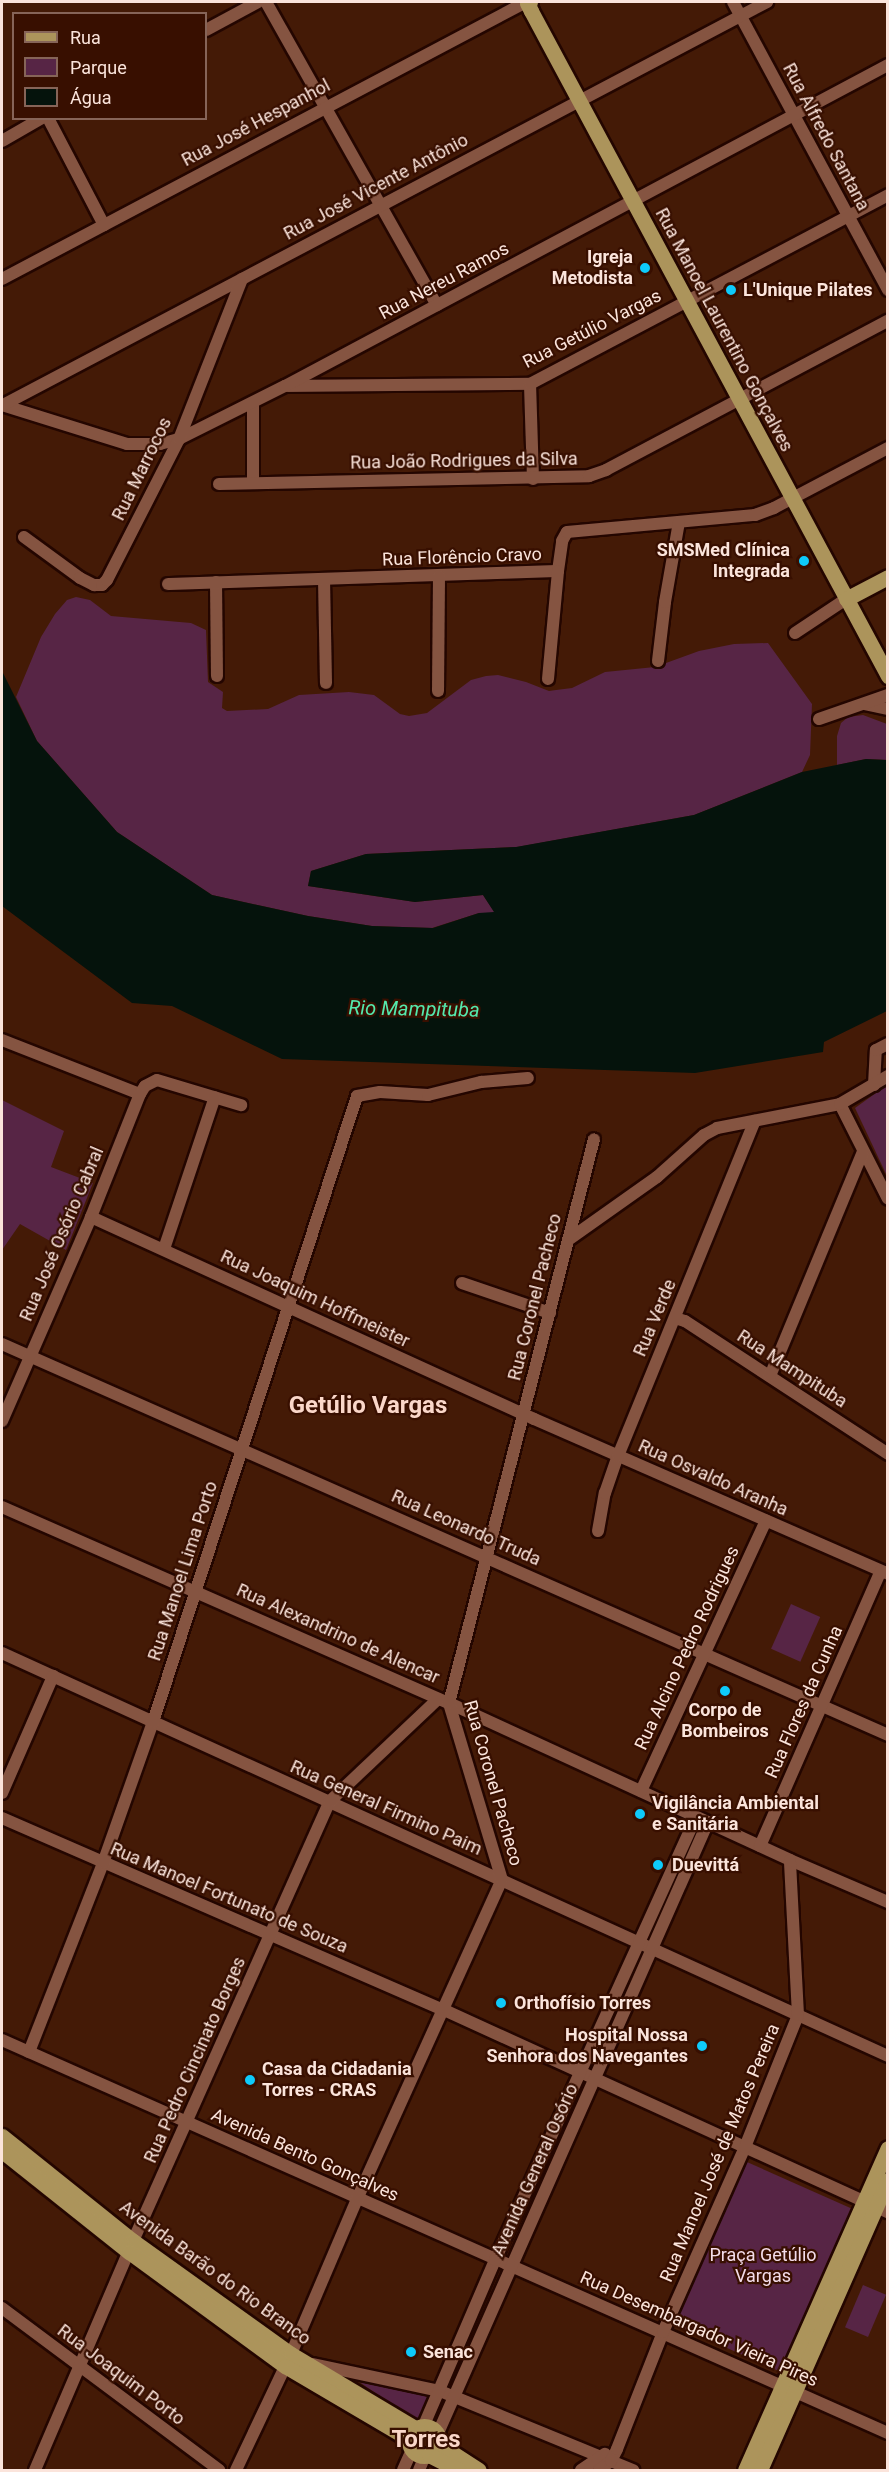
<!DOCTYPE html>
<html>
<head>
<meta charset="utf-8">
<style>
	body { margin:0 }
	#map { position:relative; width:889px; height:2472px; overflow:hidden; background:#441a06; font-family:Roboto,sans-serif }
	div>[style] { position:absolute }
	.green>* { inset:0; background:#572545; transform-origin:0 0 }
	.water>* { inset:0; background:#05130c }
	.roads { filter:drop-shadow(2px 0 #240600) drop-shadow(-2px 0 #240600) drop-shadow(0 2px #240600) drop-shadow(0 -2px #240600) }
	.minor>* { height:12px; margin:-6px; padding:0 6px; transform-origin:6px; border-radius:6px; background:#855441 }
	.major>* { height:15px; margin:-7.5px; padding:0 7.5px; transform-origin:7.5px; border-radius:7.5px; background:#ac945b }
	.major>.ring { margin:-7.5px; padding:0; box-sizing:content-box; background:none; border:15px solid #ac945b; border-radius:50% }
	.dots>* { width:16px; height:16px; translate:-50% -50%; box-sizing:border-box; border:3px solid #380f00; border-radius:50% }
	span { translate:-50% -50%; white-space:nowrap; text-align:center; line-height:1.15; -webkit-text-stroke:4.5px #380f00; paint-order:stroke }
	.street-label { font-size:18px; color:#fbe4db }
	.poi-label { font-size:18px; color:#fbe4db; font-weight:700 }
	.right { translate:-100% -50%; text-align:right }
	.left { translate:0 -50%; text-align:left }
	.park-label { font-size:18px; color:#f3dce9 }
	.water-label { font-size:20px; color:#54e8ad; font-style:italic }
	.district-label { font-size:24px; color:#fad7c9; font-weight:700 }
	.frame { position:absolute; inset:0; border:3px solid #fbe4db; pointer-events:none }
	.legend { position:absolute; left:12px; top:12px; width:195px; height:108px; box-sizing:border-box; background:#380f00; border:2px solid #866458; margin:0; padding:8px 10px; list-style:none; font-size:18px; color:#fbe4db }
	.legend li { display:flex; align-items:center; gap:12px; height:30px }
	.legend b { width:30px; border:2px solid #866458 }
</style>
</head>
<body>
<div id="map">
	<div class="green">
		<i style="clip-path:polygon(76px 597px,90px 600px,111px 616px,191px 623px,206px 630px,208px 682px,223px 692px,222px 708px,227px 711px,268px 709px,299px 695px,349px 692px,374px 695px,400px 714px,409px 716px,427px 713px,471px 680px,486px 676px,498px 675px,526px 682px,549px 691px,556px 690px,572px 688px,605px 672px,655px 667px,699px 651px,734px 644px,768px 643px,812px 704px,810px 755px,802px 772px,694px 815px,517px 847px,366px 854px,311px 871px,308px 886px,415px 902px,483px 895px,495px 913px,479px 913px,432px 928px,372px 926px,308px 916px,212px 895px,117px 832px,37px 741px,16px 697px,41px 637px,55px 614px,67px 600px)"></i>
		<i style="clip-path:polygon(863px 715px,887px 724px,887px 760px,866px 759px,837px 765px,837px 736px,841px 723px,848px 717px)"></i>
		<i style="clip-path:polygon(887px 1085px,887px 1176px,855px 1108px)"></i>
		<i style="clip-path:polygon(2px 1100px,64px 1131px,51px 1167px,93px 1183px,66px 1250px,20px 1224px,2px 1250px)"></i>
		<i style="left:791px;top:1604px;width:32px;height:49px;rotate:24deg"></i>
		<i style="left:747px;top:2162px;width:115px;height:178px;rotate:24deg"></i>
		<i style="left:863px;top:2285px;width:25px;height:46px;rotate:23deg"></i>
		<i style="clip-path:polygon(352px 2377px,431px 2394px,423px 2417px,413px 2419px)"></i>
	</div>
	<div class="water">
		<i style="clip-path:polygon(2px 671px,37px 741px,117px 832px,212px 895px,308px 916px,372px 926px,433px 928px,479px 913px,494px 912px,483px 895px,415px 902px,308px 886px,311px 871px,366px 854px,516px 847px,694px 815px,802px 772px,866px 759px,887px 760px,887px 1011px,824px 1042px,823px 1052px,695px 1073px,282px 1059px,172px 1006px,132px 1003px,2px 906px)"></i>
	</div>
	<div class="roads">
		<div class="minor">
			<i style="left:266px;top:2px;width:348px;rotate:60.6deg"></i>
			<i style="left:733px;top:2px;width:327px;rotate:61.7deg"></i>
			<i style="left:206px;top:30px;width:59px;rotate:-28.3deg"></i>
			<i style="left:48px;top:118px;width:121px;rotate:62.4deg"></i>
			<i style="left:2px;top:141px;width:46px;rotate:-29.9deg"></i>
			<i style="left:2px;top:279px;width:593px;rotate:-27.86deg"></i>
			<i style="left:530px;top:384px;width:95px;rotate:88.2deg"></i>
			<i style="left:288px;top:386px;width:242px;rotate:-0.5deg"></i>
			<i style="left:530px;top:384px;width:405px;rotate:-27.8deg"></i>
			<i style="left:253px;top:403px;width:80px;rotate:90deg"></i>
			<i style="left:2px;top:405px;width:131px;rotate:17.3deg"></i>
			<i style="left:127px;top:444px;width:33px"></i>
			<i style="left:160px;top:444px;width:20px;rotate:-15deg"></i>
			<i style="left:179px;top:439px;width:119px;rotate:-26.6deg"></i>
			<i style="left:285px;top:386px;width:683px;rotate:-28.03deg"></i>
			<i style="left:3px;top:405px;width:864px;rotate:-27.81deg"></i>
			<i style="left:219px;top:484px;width:370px;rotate:-1.2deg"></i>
			<i style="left:589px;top:476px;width:18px;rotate:-19deg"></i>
			<i style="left:606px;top:470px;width:319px;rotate:-27.9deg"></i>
			<i style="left:24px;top:537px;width:69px;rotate:36.2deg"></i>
			<i style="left:80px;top:578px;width:16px;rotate:27deg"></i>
			<i style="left:94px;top:585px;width:8px"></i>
			<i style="left:102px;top:585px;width:7px;rotate:-45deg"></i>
			<i style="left:107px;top:580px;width:158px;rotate:-62.9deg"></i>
			<i style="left:179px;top:439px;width:172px;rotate:-68.5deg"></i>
			<i style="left:324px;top:579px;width:104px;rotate:88.9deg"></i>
			<i style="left:216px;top:582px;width:94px;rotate:89.4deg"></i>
			<i style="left:168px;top:584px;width:390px;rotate:-1.9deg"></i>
			<i style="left:558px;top:571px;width:30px;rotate:-82deg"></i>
			<i style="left:562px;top:541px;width:10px;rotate:-61deg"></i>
			<i style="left:567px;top:532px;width:189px;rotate:-5.2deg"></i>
			<i style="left:755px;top:515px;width:20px;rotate:-20deg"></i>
			<i style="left:774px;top:508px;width:129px;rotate:-27.8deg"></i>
			<i style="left:795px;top:633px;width:61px;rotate:-33.7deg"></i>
			<i style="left:658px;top:661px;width:59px;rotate:-83.2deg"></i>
			<i style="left:665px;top:602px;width:81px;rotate:-80.1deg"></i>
			<i style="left:548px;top:679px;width:108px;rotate:-84.7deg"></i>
			<i style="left:438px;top:691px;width:115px;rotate:-89.5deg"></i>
			<i style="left:864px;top:704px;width:25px;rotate:12deg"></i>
			<i style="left:819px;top:719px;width:73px;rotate:-19.2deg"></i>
			<i style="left:2px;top:1040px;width:148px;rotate:21.4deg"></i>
			<i style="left:140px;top:1094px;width:9px;rotate:-58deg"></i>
			<i style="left:145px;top:1086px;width:13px;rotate:-27deg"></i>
			<i style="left:157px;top:1080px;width:88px;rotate:16.6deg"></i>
			<i style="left:874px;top:1085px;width:35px;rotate:-87deg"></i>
			<i style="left:876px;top:1050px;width:13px;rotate:-27deg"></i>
			<i style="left:840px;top:1104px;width:106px;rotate:63.2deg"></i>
			<i style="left:91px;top:1217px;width:487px;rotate:24.5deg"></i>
			<i style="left:534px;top:1419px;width:386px;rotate:23.6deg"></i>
			<i style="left:568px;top:1240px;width:109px;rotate:-35.3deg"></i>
			<i style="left:657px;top:1177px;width:63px;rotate:-41.8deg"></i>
			<i style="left:704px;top:1135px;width:15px;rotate:-28deg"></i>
			<i style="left:717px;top:1128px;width:125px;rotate:-11deg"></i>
			<i style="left:840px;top:1104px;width:56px;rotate:-30.3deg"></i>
			<i style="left:164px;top:1249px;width:160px;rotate:-71.5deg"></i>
			<i style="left:462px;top:1283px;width:93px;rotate:18.8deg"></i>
			<i style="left:675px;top:1318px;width:10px;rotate:17deg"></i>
			<i style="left:685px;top:1321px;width:243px;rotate:33.2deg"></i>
			<i style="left:2px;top:1344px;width:968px;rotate:23.81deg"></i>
			<i style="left:770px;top:1376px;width:243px;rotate:-67.5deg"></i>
			<i style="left:2px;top:1421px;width:223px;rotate:-66.4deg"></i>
			<i style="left:91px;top:1217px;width:132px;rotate:-68.3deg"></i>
			<i style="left:2px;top:1507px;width:488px;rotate:23.7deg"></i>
			<i style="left:449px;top:1703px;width:375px;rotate:24.7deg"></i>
			<i style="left:790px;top:1860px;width:107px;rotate:23.2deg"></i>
			<i style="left:598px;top:1531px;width:39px;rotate:-80deg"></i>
			<i style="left:605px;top:1493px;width:39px;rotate:-71deg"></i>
			<i style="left:618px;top:1456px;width:362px;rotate:-67.8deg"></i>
			<i style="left:2px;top:1653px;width:973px;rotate:24.46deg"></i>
			<i style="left:641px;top:1791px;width:298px;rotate:-65.2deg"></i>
			<i style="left:2px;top:1793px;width:128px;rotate:-66.4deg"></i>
			<i style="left:2px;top:1818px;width:480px;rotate:23.5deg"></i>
			<i style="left:442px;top:2009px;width:490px;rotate:24.5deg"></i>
			<i style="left:760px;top:1846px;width:300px;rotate:-66.3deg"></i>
			<i style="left:2px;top:2040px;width:969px;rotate:23.92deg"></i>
			<i style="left:29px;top:2052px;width:203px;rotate:-68.6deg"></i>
			<i style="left:103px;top:1863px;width:150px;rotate:-70.5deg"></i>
			<i style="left:153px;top:1722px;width:658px;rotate:-71.95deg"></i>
			<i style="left:357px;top:1096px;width:23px;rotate:-10deg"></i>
			<i style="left:380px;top:1092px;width:48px;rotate:3.6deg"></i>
			<i style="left:428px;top:1095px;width:55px;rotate:-13.8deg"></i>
			<i style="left:481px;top:1082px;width:47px;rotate:-4.9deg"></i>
			<i style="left:2px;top:2308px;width:271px;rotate:36.7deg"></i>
			<i style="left:313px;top:2364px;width:130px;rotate:12deg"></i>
			<i style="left:440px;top:2391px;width:209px;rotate:22.3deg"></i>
			<i style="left:424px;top:2425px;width:180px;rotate:-66.7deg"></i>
			<i style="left:495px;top:2260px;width:486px;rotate:-65.6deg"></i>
			<i style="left:438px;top:2433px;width:668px;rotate:-66.16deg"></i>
			<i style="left:35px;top:2470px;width:249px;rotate:-66.8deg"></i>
			<i style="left:133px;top:2241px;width:481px;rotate:-65.9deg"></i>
			<i style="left:329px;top:1802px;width:150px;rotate:-43.4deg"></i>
			<i style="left:236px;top:2470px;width:128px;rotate:-64.6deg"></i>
			<i style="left:291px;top:2354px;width:168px;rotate:-66.9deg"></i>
			<i style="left:357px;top:2199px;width:350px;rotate:-65.6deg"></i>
			<i style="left:502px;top:1880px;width:185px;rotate:-106.7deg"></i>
			<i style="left:449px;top:1703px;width:582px;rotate:-75.58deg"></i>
			<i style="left:403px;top:2470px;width:22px;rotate:-66deg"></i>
			<i style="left:419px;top:2470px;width:15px;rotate:-67deg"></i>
			<i style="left:581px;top:2470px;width:29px;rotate:-34deg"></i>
			<i style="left:599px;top:2470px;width:15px;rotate:-37deg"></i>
			<i style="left:611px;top:2461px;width:13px;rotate:-63deg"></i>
			<i style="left:617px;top:2449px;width:126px;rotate:-68.5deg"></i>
			<i style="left:663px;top:2332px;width:202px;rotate:-66.1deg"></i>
			<i style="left:745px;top:2147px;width:142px;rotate:-68.1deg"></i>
			<i style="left:798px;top:2015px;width:155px;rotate:-93deg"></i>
		</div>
		<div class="major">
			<i style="left:530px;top:2px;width:3px;rotate:162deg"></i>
			<i style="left:527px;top:3px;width:9px;rotate:63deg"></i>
			<i style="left:531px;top:11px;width:755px;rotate:61.77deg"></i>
			<i style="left:846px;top:599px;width:47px;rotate:-27.6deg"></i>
			<i style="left:2px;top:2136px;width:168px;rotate:38.7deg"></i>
			<i style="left:133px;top:2241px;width:194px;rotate:35.6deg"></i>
			<i style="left:291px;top:2354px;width:144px;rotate:30.8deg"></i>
			<i style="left:2px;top:2151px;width:162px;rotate:38.5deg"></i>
			<i style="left:129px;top:2252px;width:193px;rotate:36.2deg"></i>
			<i style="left:285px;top:2366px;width:144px;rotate:30.5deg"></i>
			<i class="ring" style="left:409px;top:2426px;width:15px;height:15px"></i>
			<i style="left:440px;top:2440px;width:9px;rotate:58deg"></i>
			<i style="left:445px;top:2448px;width:40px;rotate:32.9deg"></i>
			<i style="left:429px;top:2455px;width:33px;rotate:27deg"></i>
			<i style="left:745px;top:2470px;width:352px;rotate:-66.1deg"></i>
			<i style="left:760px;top:2470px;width:317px;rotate:-66.2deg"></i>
		</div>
	</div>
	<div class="dots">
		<i style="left:645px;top:268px;background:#0ecafa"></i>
		<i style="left:731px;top:290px;background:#0ecafa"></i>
		<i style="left:804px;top:561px;background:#0ecafa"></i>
		<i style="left:725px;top:1691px;background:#0ecafa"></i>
		<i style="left:640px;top:1814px;background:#0ecafa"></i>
		<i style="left:658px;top:1865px;background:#0ecafa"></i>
		<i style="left:501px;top:2003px;background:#0ecafa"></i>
		<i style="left:702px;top:2046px;background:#0ecafa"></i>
		<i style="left:250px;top:2080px;background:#0ecafa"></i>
		<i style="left:411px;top:2352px;background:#0ecafa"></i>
	</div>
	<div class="street-label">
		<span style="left:256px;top:123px;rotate:-28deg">Rua José Hespanhol</span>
		<span style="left:826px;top:137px;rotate:62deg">Rua Alfredo Santana</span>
		<span style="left:376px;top:187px;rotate:-28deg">Rua José Vicente Antônio</span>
		<span style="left:444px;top:281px;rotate:-28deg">Rua Nereu Ramos</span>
		<span style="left:592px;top:329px;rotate:-27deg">Rua Getúlio Vargas</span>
		<span style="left:724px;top:330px;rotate:62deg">Rua Manoel Laurentino Gonçalves</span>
		<span style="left:464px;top:461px;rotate:-1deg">Rua João Rodrigues da Silva</span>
		<span style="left:142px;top:469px;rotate:-64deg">Rua Marrocos</span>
		<span style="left:462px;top:557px;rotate:-2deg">Rua Florêncio Cravo</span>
		<span style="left:62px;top:1234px;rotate:-67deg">Rua José Osório Cabral</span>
		<span style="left:535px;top:1297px;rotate:-76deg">Rua Coronel Pacheco</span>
		<span style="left:315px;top:1299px;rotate:25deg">Rua Joaquim Hoffmeister</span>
		<span style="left:655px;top:1318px;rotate:-67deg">Rua Verde</span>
		<span style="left:792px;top:1369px;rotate:33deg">Rua Mampituba</span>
		<span style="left:713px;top:1478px;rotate:24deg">Rua Osvaldo Aranha</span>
		<span style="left:466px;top:1528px;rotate:24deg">Rua Leonardo Truda</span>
		<span style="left:183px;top:1571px;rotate:-72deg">Rua Manoel Lima Porto</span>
		<span style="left:338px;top:1634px;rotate:24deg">Rua Alexandrino de Alencar</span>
		<span style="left:687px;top:1648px;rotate:-65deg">Rua Alcino Pedro Rodrigues</span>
		<span style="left:804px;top:1702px;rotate:-66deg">Rua Flores da Cunha</span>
		<span style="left:493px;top:1783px;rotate:74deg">Rua Coronel Pacheco</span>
		<span style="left:386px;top:1808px;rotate:24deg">Rua General Firmino Paim</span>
		<span style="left:229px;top:1898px;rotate:23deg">Rua Manoel Fortunato de Souza</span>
		<span style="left:195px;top:2060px;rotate:-66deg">Rua Pedro Cincinato Borges</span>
		<span style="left:720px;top:2153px;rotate:-67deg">Rua Manoel José de Matos Pereira</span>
		<span style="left:305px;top:2155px;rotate:24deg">Avenida Bento Gonçalves</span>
		<span style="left:535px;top:2170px;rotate:-66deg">Avenida General Osório</span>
		<span style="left:215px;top:2273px;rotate:36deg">Avenida Barão do Rio Branco</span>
		<span style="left:699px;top:2329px;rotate:24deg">Rua Desembargador Vieira Pires</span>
		<span style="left:121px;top:2375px;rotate:37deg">Rua Joaquim Porto</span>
	</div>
	<div class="poi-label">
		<span class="right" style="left:633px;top:268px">Igreja<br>Metodista</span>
		<span class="left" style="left:743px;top:290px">L'Unique Pilates</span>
		<span class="right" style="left:790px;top:561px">SMSMed Clínica<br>Integrada</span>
		<span style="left:725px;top:1721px">Corpo de<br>Bombeiros</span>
		<span class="left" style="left:652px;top:1814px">Vigilância Ambiental<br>e Sanitária</span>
		<span class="left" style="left:672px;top:1865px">Duevittá</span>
		<span class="left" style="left:514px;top:2003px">Orthofísio Torres</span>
		<span class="right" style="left:688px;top:2046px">Hospital Nossa<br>Senhora dos Navegantes</span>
		<span class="left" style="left:262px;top:2080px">Casa da Cidadania<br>Torres - CRAS</span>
		<span class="left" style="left:423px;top:2352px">Senac</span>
	</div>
	<div class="park-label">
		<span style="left:763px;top:2266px">Praça Getúlio<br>Vargas</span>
	</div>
	<div class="water-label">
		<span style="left:414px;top:1009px;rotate:1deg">Rio Mampituba</span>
	</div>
	<div class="district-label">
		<span style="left:368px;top:1406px">Getúlio Vargas</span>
		<span style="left:426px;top:2440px">Torres</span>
	</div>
	<div class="frame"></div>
	<ul class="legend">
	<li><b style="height:8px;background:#ac945b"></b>Rua</li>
	<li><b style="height:16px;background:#572545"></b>Parque</li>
	<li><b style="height:16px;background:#05130c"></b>Água</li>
	</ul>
</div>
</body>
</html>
